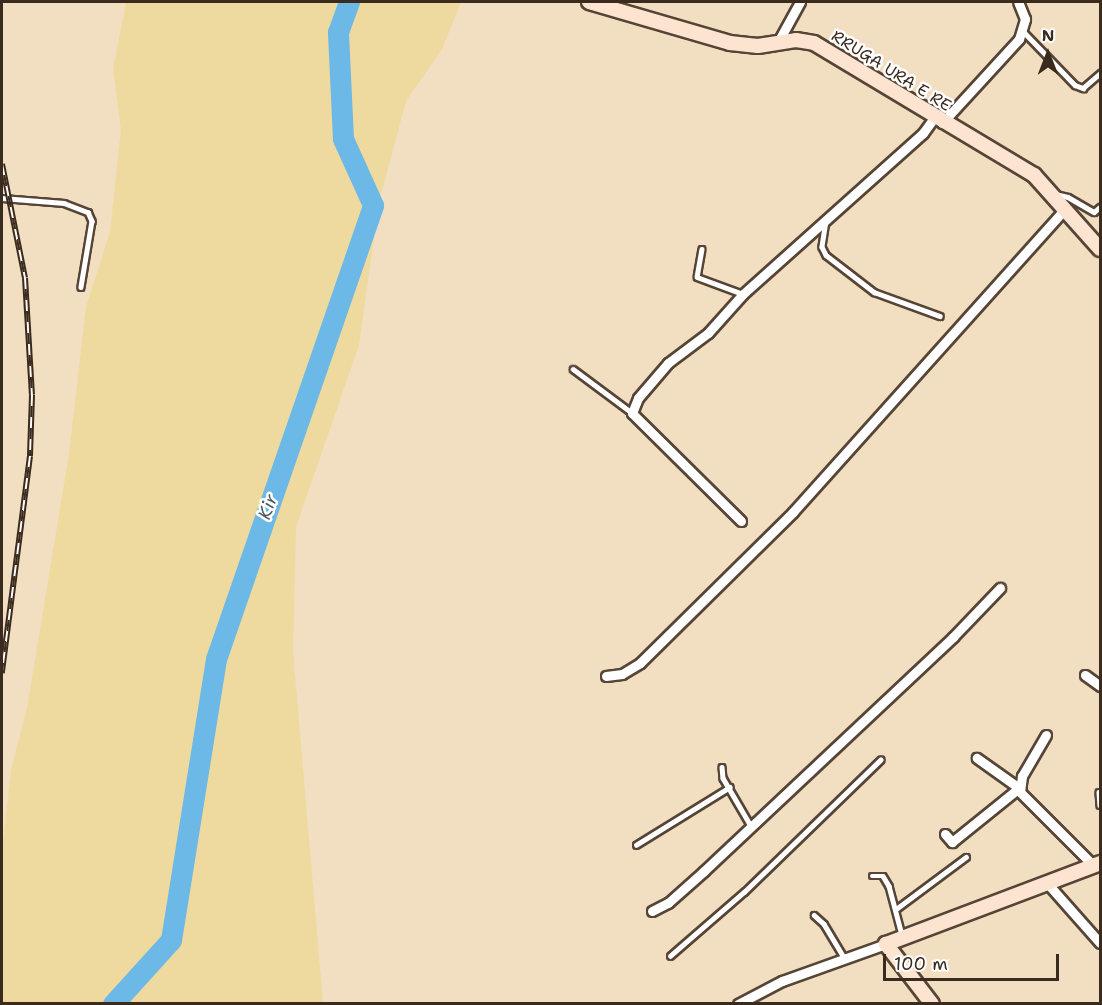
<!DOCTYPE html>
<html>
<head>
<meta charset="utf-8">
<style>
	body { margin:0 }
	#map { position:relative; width:1102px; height:1005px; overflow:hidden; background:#f2dec0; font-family:"Shantell Sans",sans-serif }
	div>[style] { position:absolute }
	.sand>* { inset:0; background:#eeda9e }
	.river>* { height:21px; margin:-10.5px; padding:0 10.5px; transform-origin:10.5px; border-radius:10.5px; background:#6cb8e6 }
	.roads { filter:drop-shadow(2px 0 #564536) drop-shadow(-2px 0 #564536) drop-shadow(0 2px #564536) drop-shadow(0 -2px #564536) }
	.lane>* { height:4.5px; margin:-2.25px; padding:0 2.25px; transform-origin:2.25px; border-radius:2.25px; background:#fff }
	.street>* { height:9px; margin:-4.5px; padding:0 4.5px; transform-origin:4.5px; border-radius:4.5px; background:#fff }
	.secondary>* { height:14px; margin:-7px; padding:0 7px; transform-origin:7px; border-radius:7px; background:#fde4d0 }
	.rail>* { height:6px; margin-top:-3px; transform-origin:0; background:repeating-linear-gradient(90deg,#fff 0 11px,#3b2a1e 0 22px); box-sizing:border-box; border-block:2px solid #3b2a1e }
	span { translate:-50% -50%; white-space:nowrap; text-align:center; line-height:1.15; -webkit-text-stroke:5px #fff; paint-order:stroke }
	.street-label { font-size:16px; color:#3b2a1e }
	.water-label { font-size:18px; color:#4c5c64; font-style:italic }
	.frame { position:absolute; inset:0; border:3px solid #3b2a1e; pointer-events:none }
	.north { position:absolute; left:1018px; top:24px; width:60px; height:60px; -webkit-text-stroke:4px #fff; paint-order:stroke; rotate:0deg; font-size:16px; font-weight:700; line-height:24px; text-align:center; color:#3b2a1e }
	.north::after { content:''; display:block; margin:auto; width:21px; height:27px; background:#3b2a1e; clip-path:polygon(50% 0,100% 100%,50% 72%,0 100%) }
	.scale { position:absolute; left:883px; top:954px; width:176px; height:27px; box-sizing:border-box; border:3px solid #3b2a1e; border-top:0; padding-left:8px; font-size:18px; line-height:21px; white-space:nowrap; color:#3b2a1e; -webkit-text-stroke:4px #fff; paint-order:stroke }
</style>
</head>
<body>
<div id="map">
	<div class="sand">
		<i style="clip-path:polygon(461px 2px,442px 49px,406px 101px,379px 202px,359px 345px,296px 527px,293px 651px,323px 1003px,2px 1003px,2px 851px,11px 770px,27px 708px,69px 454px,86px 307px,110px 232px,121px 130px,113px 68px,126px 3px)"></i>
	</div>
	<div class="river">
		<i style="left:113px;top:1004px;width:86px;rotate:-47.8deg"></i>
		<i style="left:171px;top:940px;width:285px;rotate:-80.9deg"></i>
		<i style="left:216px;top:659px;width:480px;rotate:-70.9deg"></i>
		<i style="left:373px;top:205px;width:72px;rotate:-114.4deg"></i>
		<i style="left:343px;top:139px;width:107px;rotate:-92.7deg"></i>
		<i style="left:338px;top:32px;width:32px;rotate:-70deg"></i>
	</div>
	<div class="roads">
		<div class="lane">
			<i style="left:1023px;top:31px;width:75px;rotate:46.1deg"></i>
			<i style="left:1075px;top:85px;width:9px;rotate:21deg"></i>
			<i style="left:1083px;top:88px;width:23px;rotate:-41deg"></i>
			<i style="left:1055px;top:194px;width:13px;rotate:13deg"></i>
			<i style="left:1068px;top:197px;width:30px;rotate:30deg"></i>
			<i style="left:1094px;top:212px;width:8px;rotate:-40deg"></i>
			<i style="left:2px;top:198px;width:62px;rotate:4.6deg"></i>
			<i style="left:64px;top:203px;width:26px;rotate:21deg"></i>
			<i style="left:88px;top:212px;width:10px;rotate:66deg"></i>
			<i style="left:92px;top:221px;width:67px;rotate:99.5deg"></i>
			<i style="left:826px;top:221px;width:26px;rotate:99deg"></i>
			<i style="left:822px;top:247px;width:9px;rotate:63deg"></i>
			<i style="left:826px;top:255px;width:61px;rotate:37.6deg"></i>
			<i style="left:874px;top:292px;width:70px;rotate:20deg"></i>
			<i style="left:702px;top:249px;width:28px;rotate:100deg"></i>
			<i style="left:697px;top:277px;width:49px;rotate:20.3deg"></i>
			<i style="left:573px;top:369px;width:72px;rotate:36.6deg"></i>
			<i style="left:722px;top:767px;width:11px;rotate:85deg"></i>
			<i style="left:723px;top:778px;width:56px;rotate:59.7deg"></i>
			<i style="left:1099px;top:792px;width:13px;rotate:86deg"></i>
			<i style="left:636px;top:845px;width:110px;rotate:-31.7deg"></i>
			<i style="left:872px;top:876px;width:11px"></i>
			<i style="left:883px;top:876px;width:12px;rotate:59deg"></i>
			<i style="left:889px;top:886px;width:51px;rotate:75.1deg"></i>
			<i style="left:896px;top:909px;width:87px;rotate:-36.6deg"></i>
			<i style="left:814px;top:915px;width:13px;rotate:42deg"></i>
			<i style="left:824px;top:924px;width:39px;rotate:59deg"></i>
			<i style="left:670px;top:956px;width:98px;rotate:-40.9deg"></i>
			<i style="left:744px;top:892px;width:190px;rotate:-44.1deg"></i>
		</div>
		<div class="street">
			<i style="left:778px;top:42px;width:46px;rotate:-61.2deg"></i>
			<i style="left:942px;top:123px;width:114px;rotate:-47.5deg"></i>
			<i style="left:1019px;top:39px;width:21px;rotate:-73deg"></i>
			<i style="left:1025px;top:19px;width:18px;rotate:-112deg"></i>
			<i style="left:741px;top:521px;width:153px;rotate:-135.3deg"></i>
			<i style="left:632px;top:413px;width:16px;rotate:-68deg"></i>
			<i style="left:638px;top:398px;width:46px;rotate:-49.4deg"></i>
			<i style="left:668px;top:363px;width:50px;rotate:-36.9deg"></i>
			<i style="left:708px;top:333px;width:52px;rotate:-48.1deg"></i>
			<i style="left:743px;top:294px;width:241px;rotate:-41.8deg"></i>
			<i style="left:923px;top:133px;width:19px;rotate:-54deg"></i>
			<i style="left:1085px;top:675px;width:19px;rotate:36deg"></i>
			<i style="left:606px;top:676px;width:16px;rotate:-7deg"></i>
			<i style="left:622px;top:674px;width:21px;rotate:-31deg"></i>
			<i style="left:640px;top:663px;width:215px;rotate:-44.6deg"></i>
			<i style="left:793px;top:512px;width:407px;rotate:-48.1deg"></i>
			<i style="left:1046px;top:735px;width:48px;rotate:120.3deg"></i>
			<i style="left:1022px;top:776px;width:16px;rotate:97deg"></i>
			<i style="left:1020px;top:792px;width:105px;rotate:45deg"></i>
			<i style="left:945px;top:834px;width:11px;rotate:49deg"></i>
			<i style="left:952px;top:842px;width:86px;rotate:-38.9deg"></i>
			<i style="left:1019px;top:788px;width:52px;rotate:-144.5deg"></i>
			<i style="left:1047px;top:883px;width:80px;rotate:48.5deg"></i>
			<i style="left:652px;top:911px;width:18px;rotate:-27deg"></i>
			<i style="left:668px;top:903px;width:48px;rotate:-41.6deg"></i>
			<i style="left:704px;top:871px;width:342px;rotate:-43.2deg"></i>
			<i style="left:953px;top:637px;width:68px;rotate:-46.2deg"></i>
			<i style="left:738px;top:1004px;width:50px;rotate:-27.6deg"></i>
			<i style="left:782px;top:981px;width:110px;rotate:-19.6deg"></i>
		</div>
		<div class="secondary">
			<i style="left:589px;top:2px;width:147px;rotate:16.2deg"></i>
			<i style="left:730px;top:43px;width:28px;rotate:6deg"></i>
			<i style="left:758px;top:46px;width:38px;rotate:-9deg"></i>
			<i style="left:796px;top:40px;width:18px;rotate:9deg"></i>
			<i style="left:814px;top:43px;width:257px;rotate:31deg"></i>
			<i style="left:1034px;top:175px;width:99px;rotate:48.3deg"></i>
			<i style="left:932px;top:1004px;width:76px;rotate:-127.5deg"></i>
			<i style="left:886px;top:944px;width:229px;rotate:-20.7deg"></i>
		</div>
	</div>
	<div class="rail">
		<i style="left:2px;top:164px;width:116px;rotate:78.6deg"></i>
		<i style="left:25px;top:278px;width:117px;rotate:86.6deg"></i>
		<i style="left:32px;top:395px;width:61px;rotate:91.9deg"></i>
		<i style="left:30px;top:456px;width:219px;rotate:97.4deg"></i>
	</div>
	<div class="street-label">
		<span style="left:891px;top:71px;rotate:32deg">RRUGA URA E RE</span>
	</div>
	<div class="water-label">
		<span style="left:268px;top:507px;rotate:-71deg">Kir</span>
	</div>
	<div class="frame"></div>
	<div class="north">N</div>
	<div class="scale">100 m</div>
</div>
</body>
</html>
